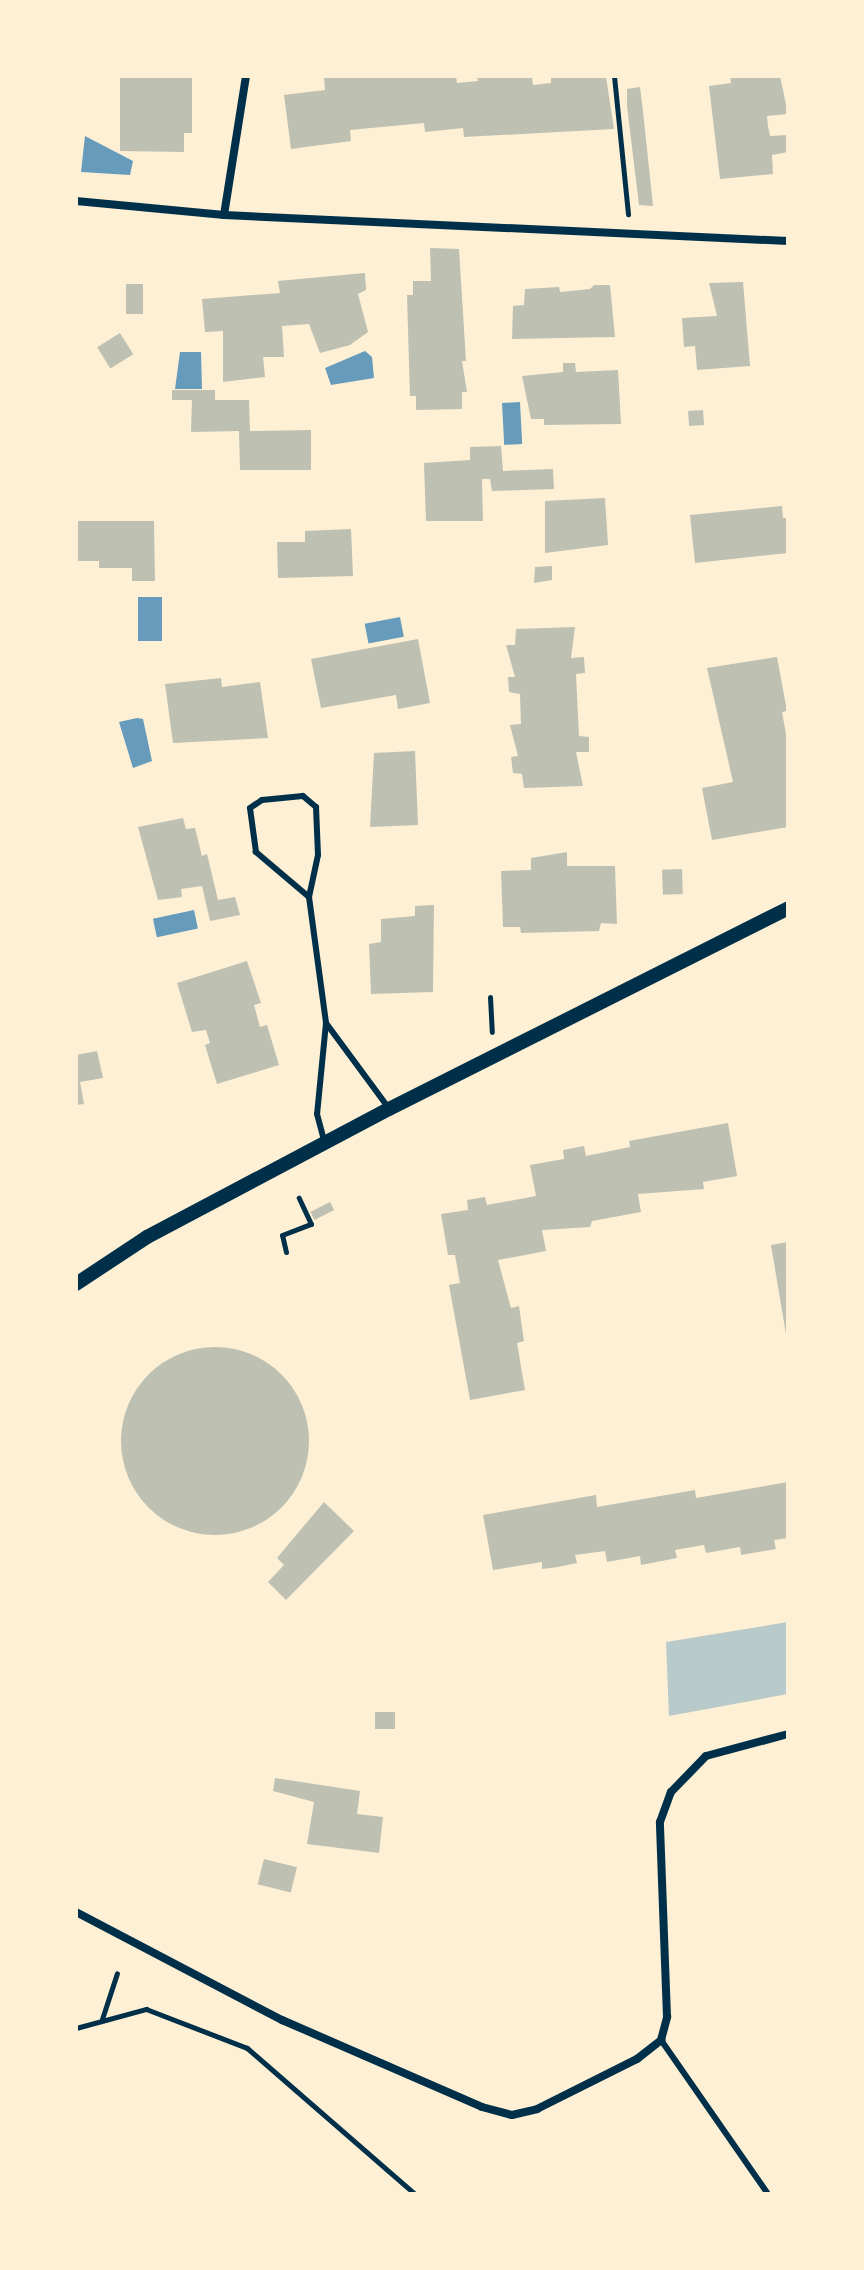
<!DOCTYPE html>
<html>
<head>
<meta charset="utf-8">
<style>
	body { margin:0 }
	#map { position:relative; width:864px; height:2270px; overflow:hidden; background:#fdf0d5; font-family:Montserrat,sans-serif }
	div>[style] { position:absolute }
	.green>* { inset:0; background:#b9caca }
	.water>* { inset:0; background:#669bbc; transform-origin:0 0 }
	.building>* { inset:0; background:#bec0b2; transform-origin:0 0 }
	.round { border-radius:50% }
	.path>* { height:5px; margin:-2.5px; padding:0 2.5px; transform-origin:2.5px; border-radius:2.5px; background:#003049 }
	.service>* { height:6px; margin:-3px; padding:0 3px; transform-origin:3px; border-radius:3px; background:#003049 }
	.minor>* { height:8px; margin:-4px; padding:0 4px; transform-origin:4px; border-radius:4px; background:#003049 }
	.tertiary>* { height:14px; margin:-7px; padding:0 7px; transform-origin:7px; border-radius:7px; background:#003049 }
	span { translate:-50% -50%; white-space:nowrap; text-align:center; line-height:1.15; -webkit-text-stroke:8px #fdf0d5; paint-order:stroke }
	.frame { position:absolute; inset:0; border:78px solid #fdf0d5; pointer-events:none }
</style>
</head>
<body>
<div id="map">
	<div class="green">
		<i style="clip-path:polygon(788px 1622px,788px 1694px,669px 1716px,666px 1642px)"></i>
	</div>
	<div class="water">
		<i style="clip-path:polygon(85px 136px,133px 161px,130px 175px,81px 172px)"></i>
		<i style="clip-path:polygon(365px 351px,372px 357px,374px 378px,331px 385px,325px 368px)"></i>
		<i style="clip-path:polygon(180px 352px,201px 352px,202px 389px,175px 389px)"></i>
		<i style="left:520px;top:402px;width:42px;height:18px;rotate:87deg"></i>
		<i style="left:138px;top:597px;width:24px;height:44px"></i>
		<i style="left:400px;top:617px;width:20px;height:36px;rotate:79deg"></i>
		<i style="clip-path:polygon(137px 718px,143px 719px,152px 761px,133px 768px,119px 722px)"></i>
		<i style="left:194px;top:910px;width:19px;height:42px;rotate:78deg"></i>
	</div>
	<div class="building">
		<i style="clip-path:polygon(120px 76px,192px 76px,192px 133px,184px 133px,184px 152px,120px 151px)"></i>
		<i style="clip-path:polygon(324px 76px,456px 76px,457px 83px,478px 81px,477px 76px,532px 76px,533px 85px,551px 83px,551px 76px,606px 77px,614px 129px,464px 137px,463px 128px,425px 132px,424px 123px,350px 130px,351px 141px,291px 149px,284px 95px,325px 90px)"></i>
		<i style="clip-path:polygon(730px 76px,780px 76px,788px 114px,767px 116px,768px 126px,770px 136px,788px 135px,788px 152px,772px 155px,773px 174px,720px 179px,709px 86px,731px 83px)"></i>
		<i style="clip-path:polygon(640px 87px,643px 111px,653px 206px,639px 205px,627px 106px,627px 89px)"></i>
		<i style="clip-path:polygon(430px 248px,459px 249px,466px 361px,462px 361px,467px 392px,462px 392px,462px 409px,416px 410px,416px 396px,410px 396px,407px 295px,413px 295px,413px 281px,431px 281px)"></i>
		<i style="clip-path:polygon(365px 273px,366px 290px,358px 294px,368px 332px,350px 345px,320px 353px,309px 324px,282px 326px,284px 357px,263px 357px,265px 377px,223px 382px,223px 331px,205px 332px,202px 299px,280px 293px,278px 281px)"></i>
		<i style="clip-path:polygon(743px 282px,750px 366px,697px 370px,695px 346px,684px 347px,682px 318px,717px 316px,709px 283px)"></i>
		<i style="left:126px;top:284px;width:17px;height:30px"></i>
		<i style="clip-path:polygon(594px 285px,610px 285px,615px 337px,512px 339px,513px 306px,524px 305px,525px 289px,559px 287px,560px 292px,590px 289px)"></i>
		<i style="left:120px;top:333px;width:25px;height:27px;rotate:58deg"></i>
		<i style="clip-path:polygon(563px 363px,575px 363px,576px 372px,618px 370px,621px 424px,544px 425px,544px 419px,531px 419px,522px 376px,563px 372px)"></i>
		<i style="clip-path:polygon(172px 390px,215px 390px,215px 400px,249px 400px,250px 431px,311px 430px,311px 470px,240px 470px,239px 431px,191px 432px,192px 400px,172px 400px)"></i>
		<i style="left:703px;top:410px;width:15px;height:15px;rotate:86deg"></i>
		<i style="clip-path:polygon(501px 446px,503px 471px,553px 469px,554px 489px,492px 491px,490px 479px,482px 479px,483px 521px,426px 521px,424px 463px,470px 460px,470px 447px)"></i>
		<i style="clip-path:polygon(605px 498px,608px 545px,545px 553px,545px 501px)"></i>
		<i style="clip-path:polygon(782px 506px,783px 518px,788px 518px,788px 553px,695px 563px,690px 515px)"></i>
		<i style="clip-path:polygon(77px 521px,154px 521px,155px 581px,132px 581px,132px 568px,99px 568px,99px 561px,76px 561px)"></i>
		<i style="clip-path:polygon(351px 529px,353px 576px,278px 578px,277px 542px,305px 542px,305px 531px)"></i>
		<i style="clip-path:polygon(552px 566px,552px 580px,534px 583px,535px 567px)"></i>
		<i style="clip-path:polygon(575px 627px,571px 658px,584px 657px,585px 673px,576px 674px,579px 736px,589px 737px,589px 752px,576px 752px,583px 786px,524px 788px,522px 774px,513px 773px,511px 757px,518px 756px,510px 725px,521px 724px,520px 694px,509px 692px,508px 677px,515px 677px,506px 645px,515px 645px,516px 629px)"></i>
		<i style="clip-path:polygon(418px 639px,430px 703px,398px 709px,396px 695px,321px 708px,311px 659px)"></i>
		<i style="clip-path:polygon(777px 657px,787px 711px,782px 712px,788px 744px,788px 827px,712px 840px,702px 788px,733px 782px,707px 668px)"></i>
		<i style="clip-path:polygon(221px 678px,222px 687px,260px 682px,268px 738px,173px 743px,165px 684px)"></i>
		<i style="clip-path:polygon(415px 751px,418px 825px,370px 827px,374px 753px)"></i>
		<i style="clip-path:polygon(183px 818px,186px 829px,195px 828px,202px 856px,207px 854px,218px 900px,235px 897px,240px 915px,210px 921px,202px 886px,181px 889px,182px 897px,158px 900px,138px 827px)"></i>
		<i style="clip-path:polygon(567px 852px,567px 866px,615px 866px,617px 924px,601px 923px,599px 931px,521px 933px,520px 927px,503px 927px,501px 871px,531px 870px,531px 858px)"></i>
		<i style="left:682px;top:869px;width:25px;height:20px;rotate:88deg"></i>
		<i style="clip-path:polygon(434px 905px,433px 992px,371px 994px,369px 944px,381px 942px,381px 919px,415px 916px,415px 906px)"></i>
		<i style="clip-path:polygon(247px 961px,261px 1003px,254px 1005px,260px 1027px,267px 1025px,279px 1065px,217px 1084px,205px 1045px,210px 1043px,206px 1030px,192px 1032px,177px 983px)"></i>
		<i style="clip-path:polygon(97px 1051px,103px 1078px,80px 1082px,84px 1104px,76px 1105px,76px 1055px)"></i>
		<i style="clip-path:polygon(728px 1123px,737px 1176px,703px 1182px,704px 1189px,638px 1194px,641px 1212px,592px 1221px,590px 1227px,542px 1230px,546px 1251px,498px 1260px,511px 1308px,519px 1306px,524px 1341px,517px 1343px,525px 1390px,470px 1400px,449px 1285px,460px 1283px,455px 1255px,448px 1255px,441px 1214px,468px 1210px,467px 1200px,485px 1197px,487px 1205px,536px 1196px,530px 1165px,564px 1159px,563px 1150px,584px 1146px,586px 1156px,630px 1147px,629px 1141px)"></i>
		<i style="left:330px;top:1202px;width:9px;height:22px;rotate:63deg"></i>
		<i style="clip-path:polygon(788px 1242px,788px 1334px,786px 1334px,771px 1245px)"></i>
		<i class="round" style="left:121px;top:1347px;width:188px;height:188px"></i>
		<i style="clip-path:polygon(788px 1482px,788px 1538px,774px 1540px,776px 1549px,741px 1555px,740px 1547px,706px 1553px,704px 1545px,675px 1550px,677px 1558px,641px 1565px,640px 1556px,607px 1562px,605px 1551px,575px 1555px,577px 1563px,558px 1567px,542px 1569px,542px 1562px,493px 1570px,483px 1515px,596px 1495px,597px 1507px,695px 1490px,696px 1498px)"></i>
		<i style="clip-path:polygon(324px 1502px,354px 1531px,286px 1600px,268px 1582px,284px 1565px,277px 1558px)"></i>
		<i style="left:375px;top:1712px;width:20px;height:17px"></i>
		<i style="clip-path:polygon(275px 1778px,360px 1791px,357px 1814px,383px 1817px,379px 1853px,307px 1844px,314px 1802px,273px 1791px)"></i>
		<i style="left:264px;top:1859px;width:34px;height:26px;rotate:14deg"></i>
	</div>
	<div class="path">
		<i style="left:614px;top:76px;width:139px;rotate:84.2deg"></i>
		<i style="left:490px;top:997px;width:35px;rotate:87deg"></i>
		<i style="left:286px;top:1252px;width:17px;rotate:-103deg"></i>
		<i style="left:282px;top:1235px;width:31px;rotate:-21deg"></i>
		<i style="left:311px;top:1224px;width:29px;rotate:-115deg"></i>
		<i style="left:102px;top:2019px;width:48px;rotate:-71.9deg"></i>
		<i style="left:76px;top:2028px;width:73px;rotate:-15.2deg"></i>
		<i style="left:146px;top:2009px;width:108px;rotate:21.1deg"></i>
		<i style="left:247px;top:2048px;width:223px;rotate:41deg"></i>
	</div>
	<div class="service">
		<i style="left:309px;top:897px;width:70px;rotate:-139.7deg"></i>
		<i style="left:256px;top:852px;width:44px;rotate:-97.8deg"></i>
		<i style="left:250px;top:808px;width:14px;rotate:-34deg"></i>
		<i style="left:262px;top:800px;width:41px;rotate:-5.6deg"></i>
		<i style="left:303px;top:796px;width:17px;rotate:40deg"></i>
		<i style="left:316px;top:807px;width:48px;rotate:87.6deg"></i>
		<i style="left:318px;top:855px;width:43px;rotate:102.1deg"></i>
		<i style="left:309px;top:897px;width:127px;rotate:82.3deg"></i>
		<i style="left:326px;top:1023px;width:91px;rotate:95.6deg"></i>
		<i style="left:317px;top:1114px;width:31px;rotate:75deg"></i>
		<i style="left:326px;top:1023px;width:104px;rotate:53.6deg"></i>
		<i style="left:661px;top:2040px;width:188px;rotate:55.2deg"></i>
	</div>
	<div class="minor">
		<i style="left:76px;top:201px;width:149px;rotate:5.4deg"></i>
		<i style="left:224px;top:215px;width:565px;rotate:2.64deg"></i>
		<i style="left:224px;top:215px;width:141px;rotate:-81deg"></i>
		<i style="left:76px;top:1912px;width:233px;rotate:27.7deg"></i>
		<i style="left:282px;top:2020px;width:218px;rotate:23.5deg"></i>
		<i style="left:482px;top:2107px;width:31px;rotate:15deg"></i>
		<i style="left:512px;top:2115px;width:26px;rotate:-13deg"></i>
		<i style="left:537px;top:2109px;width:112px;rotate:-26.6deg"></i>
		<i style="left:637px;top:2059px;width:31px;rotate:-38deg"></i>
		<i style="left:661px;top:2040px;width:24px;rotate:-75deg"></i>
		<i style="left:667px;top:2017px;width:195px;rotate:-92.1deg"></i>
		<i style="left:660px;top:1822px;width:32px;rotate:-70deg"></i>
		<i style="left:671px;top:1792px;width:50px;rotate:-45.8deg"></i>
		<i style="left:706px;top:1756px;width:85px;rotate:-15deg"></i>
	</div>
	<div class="tertiary">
		<i style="left:76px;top:1284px;width:85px;rotate:-33.5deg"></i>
		<i style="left:147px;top:1237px;width:274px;rotate:-27.9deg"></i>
		<i style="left:389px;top:1109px;width:447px;rotate:-26.7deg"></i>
	</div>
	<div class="frame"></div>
</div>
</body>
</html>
